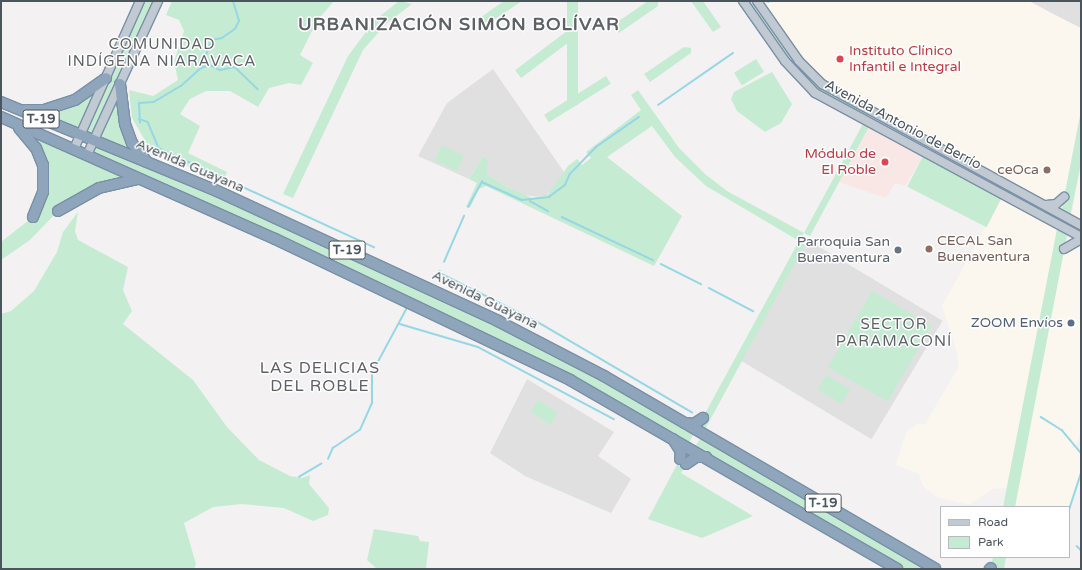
<!DOCTYPE html>
<html>
<head>
<meta charset="utf-8">
<style>
	body { margin:0 }
	#map { position:relative; width:1082px; height:570px; overflow:hidden; background:#f3f1f1; font-family:"Varela Round",sans-serif }
	div>[style] { position:absolute }
	.commercial>* { inset:0; background:#fbf7ee }
	.education>* { inset:0; background:#e1e0e1; transform-origin:0 0 }
	.medical>* { inset:0; background:#f9e7e5 }
	.green>* { inset:0; background:#c5ecd3; transform-origin:0 0 }
	.stream>* { height:1.5px; margin:-0.75px; padding:0 0.75px; transform-origin:0.75px; border-radius:0.75px; background:#96d7e5 }
	.roads { filter:drop-shadow(1px 0 #7990a7) drop-shadow(-1px 0 #7990a7) drop-shadow(0 1px #7990a7) drop-shadow(0 -1px #7990a7) }
	.secondary>* { height:8px; margin:-4px; padding:0 4px; transform-origin:4px; border-radius:4px; background:#c1cad3 }
	.highway>* { height:10px; margin:-5px; padding:0 5px; transform-origin:5px; border-radius:5px; background:#8ea5bb }
	.dots>* { width:11px; height:11px; translate:-50% -50%; box-sizing:border-box; border:2px solid #fff; border-radius:50% }
	span { translate:-50% -50%; white-space:nowrap; text-align:center; line-height:1.15; -webkit-text-stroke:3px #fff; paint-order:stroke }
	.shield-label span { padding:1px 3px; background:#fff; border:1px solid; border-radius:3px; -webkit-text-stroke-width:0 }
	.shield-label { font-size:13px; color:#4b555d; font-weight:700 }
	.health-label { font-size:14px; color:#be3a42 }
	.left { translate:0 -50%; text-align:left }
	.right { translate:-100% -50%; text-align:right }
	.street-label { font-size:14px; color:#4b555d }
	.education-label { font-size:14px; color:#785e54 }
	.worship-label { font-size:14px; color:#5b616d }
	.service-label { font-size:14px; color:#4e5e75 }
	.neighbourhood-label { font-size:15px; color:#5e6266; letter-spacing:1px }
	.quarter-label { font-size:16px; color:#5e6266; letter-spacing:1px }
	.district-label { font-size:18px; color:#5e6266; font-weight:700; letter-spacing:1px }
	.frame { position:absolute; inset:0; border:2px solid #4b555d; pointer-events:none }
	.legend { position:absolute; left:940px; top:506px; width:130px; height:52px; box-sizing:border-box; background:#fff; border:1px solid #b7bbbe; margin:0; padding:5px 7px; list-style:none; font-size:12px; color:#4b555d }
	.legend li { display:flex; align-items:center; gap:8px; height:20px }
	.legend b { width:20px; border:1px solid #b7bbbe }
</style>
</head>
<body>
<div id="map">
	<div class="commercial">
		<i style="clip-path:polygon(769px 1px,1029px 1px,1081px 28px,1081px 109px,1064px 197px,1051px 205px,822px 84px,762px 9px)"></i>
		<i style="clip-path:polygon(1081px 168px,1081px 224px,1071px 218px)"></i>
		<i style="clip-path:polygon(1004px 193px,1058px 224px,1007px 488px,993px 489px,969px 505px,937px 497px,923px 486px,919px 474px,896px 465px,906px 432px,917px 424px,925px 424px,958px 368px,958px 356px,942px 306px)"></i>
		<i style="clip-path:polygon(1081px 239px,1081px 430px,1076px 447px,1081px 453px,1081px 472px,1069px 510px,1069px 507px,1015px 507px,1064px 249px)"></i>
	</div>
	<div class="education">
		<i style="clip-path:polygon(1029px 1px,1081px 1px,1081px 28px,1061px 18px)"></i>
		<i style="clip-path:polygon(493px 69px,564px 172px,557px 186px,543px 197px,520px 195px,487px 174px,484px 155px,469px 179px,418px 156px,447px 103px)"></i>
		<i style="left:808px;top:240px;width:157px;height:138px;rotate:31deg"></i>
		<i style="clip-path:polygon(527px 379px,614px 432px,598px 456px,631px 479px,611px 513px,525px 476px,490px 453px)"></i>
	</div>
	<div class="medical">
		<i style="clip-path:polygon(871px 123px,925px 152px,905px 186px,895px 183px,886px 198px,839px 182px)"></i>
	</div>
	<div class="green">
		<i style="clip-path:polygon(evenodd,140px 1px,158px 1px,120px 84px,120px 97px,139px 153px,412px 281px,696px 430px,799px 241px,706px 186px,675px 157px,652px 126px,607px 157px,682px 216px,654px 266px,486px 186px,479px 189px,470px 208px,466px 207px,477px 183px,469px 179px,484px 155px,488px 161px,487px 174px,507px 187px,532px 198px,548px 194px,568px 166px,577px 159px,582px 165px,591px 158px,586px 152px,641px 110px,631px 95px,638px 90px,679px 148px,705px 174px,727px 191px,804px 233px,865px 120px,807px 87px,743px 1px,757px 1px,805px 68px,870px 111px,865px 120px,871px 123px,810px 236px,804px 233px,800px 241px,805px 245px,703px 433px,935px 569px,897px 569px,694px 450px,681px 473px,753px 516px,702px 538px,648px 519px,687px 446px,645px 421px,275px 239px,129px 179px,58px 211px,30px 240px,1px 260px,1px 242px,33px 217px,38px 207px,43px 165px,14px 123px,87px 155px,93px 141px,36px 111px,98px 85px,140px 1px,696px 430px,703px 434px,693px 450px,687px 446px,696px 430px)"></i>
		<i style="clip-path:polygon(172px 1px,334px 1px,317px 21px,300px 55px,313px 63px,301px 85px,289px 83px,269px 88px,258px 107px,230px 91px,206px 91px,190px 99px,180px 114px,200px 126px,188px 153px,227px 172px,223px 182px,150px 149px,132px 118px,129px 90px,153px 96px,178px 80px,174px 62px,184px 31px,179px 20px,166px 15px)"></i>
		<i style="clip-path:polygon(399px 1px,412px 4px,387px 23px,363px 50px,293px 198px,283px 194px,348px 56px,375px 20px)"></i>
		<i style="clip-path:polygon(504px 1px,522px 1px,482px 28px,477px 20px)"></i>
		<i style="left:567px;top:1px;width:11px;height:104px"></i>
		<i style="clip-path:polygon(648px 1px,658px 1px,658px 6px,619px 33px,613px 25px)"></i>
		<i style="clip-path:polygon(691px 1px,703px 1px,721px 27px,713px 32px)"></i>
		<i style="left:571px;top:28px;width:10px;height:70px;rotate:53deg"></i>
		<i style="clip-path:polygon(684px 47px,691px 48px,691px 53px,650px 82px,644px 74px)"></i>
		<i style="left:756px;top:59px;width:15px;height:26px;rotate:58deg"></i>
		<i style="clip-path:polygon(772px 72px,792px 104px,781px 123px,765px 132px,737px 111px,731px 99px,734px 92px)"></i>
		<i style="left:606px;top:76px;width:9px;height:73px;rotate:58deg"></i>
		<i style="clip-path:polygon(1081px 111px,1081px 163px,1070px 217px,1061px 213px)"></i>
		<i style="left:442px;top:145px;width:25px;height:17px;rotate:27deg"></i>
		<i style="left:925px;top:152px;width:89px;height:39px;rotate:27deg"></i>
		<i style="clip-path:polygon(78px 212px,75px 231px,78px 240px,128px 267px,123px 290px,132px 311px,123px 324px,193px 380px,227px 427px,259px 460px,290px 476px,302px 478px,310px 475px,309px 484px,329px 508px,328px 515px,313px 521px,284px 508px,242px 504px,213px 507px,184px 523px,196px 564px,194px 569px,1px 569px,1px 314px,11px 311px,34px 291px,57px 252px,63px 232px)"></i>
		<i style="clip-path:polygon(1070px 219px,1081px 225px,1081px 237px,1068px 230px,1015px 507px,1003px 507px,1058px 224px,1068px 229px)"></i>
		<i style="left:872px;top:291px;width:69px;height:88px;rotate:30deg"></i>
		<i style="left:826px;top:375px;width:28px;height:17px;rotate:30deg"></i>
		<i style="left:538px;top:400px;width:24px;height:14px;rotate:33deg"></i>
		<i style="clip-path:polygon(374px 529px,418px 536px,420px 541px,429px 542px,426px 569px,377px 569px,367px 560px)"></i>
		<i style="clip-path:polygon(993px 557px,1006px 557px,1004px 569px,990px 569px)"></i>
	</div>
	<div class="stream">
		<i style="left:768px;top:2px;width:1px;rotate:-45deg"></i>
		<i style="left:201px;top:68px;width:9px;rotate:-18deg"></i>
		<i style="left:210px;top:65px;width:11px;rotate:27deg"></i>
		<i style="left:220px;top:70px;width:15px;rotate:-11deg"></i>
		<i style="left:235px;top:67px;width:32px;rotate:44deg"></i>
		<i style="left:658px;top:105px;width:91px;rotate:-34.7deg"></i>
		<i style="left:139px;top:119px;width:9px;rotate:18deg"></i>
		<i style="left:148px;top:122px;width:28px;rotate:67deg"></i>
		<i style="left:159px;top:148px;width:9px;rotate:27deg"></i>
		<i style="left:167px;top:152px;width:228px;rotate:24.7deg"></i>
		<i style="left:140px;top:123px;width:20px;rotate:-93deg"></i>
		<i style="left:139px;top:103px;width:15px;rotate:-4deg"></i>
		<i style="left:154px;top:102px;width:31px;rotate:-31deg"></i>
		<i style="left:181px;top:86px;width:27px;rotate:-42deg"></i>
		<i style="left:201px;top:68px;width:30px;rotate:-69deg"></i>
		<i style="left:212px;top:40px;width:10px;rotate:-11deg"></i>
		<i style="left:222px;top:38px;width:16px;rotate:-35deg"></i>
		<i style="left:235px;top:29px;width:9px;rotate:-63deg"></i>
		<i style="left:239px;top:21px;width:21px;rotate:-107deg"></i>
		<i style="left:530px;top:201px;width:21px;rotate:29deg"></i>
		<i style="left:468px;top:207px;width:29px;rotate:-61deg"></i>
		<i style="left:482px;top:182px;width:44px;rotate:24.2deg"></i>
		<i style="left:522px;top:200px;width:27px;rotate:-6deg"></i>
		<i style="left:549px;top:197px;width:20px;rotate:-37deg"></i>
		<i style="left:565px;top:185px;width:12px;rotate:-66deg"></i>
		<i style="left:570px;top:174px;width:37px;rotate:-46deg"></i>
		<i style="left:596px;top:147px;width:52px;rotate:-34.9deg"></i>
		<i style="left:562px;top:217px;width:101px;rotate:25.3deg"></i>
		<i style="left:444px;top:262px;width:50px;rotate:-66.5deg"></i>
		<i style="left:661px;top:264px;width:45px;rotate:26.6deg"></i>
		<i style="left:440px;top:273px;width:107px;rotate:26.6deg"></i>
		<i style="left:536px;top:321px;width:181px;rotate:30.3deg"></i>
		<i style="left:437px;top:274px;width:4px;rotate:-45deg"></i>
		<i style="left:709px;top:288px;width:50px;rotate:27.6deg"></i>
		<i style="left:400px;top:324px;width:81px;rotate:16.4deg"></i>
		<i style="left:478px;top:347px;width:154px;rotate:27.9deg"></i>
		<i style="left:1041px;top:417px;width:25px;rotate:32deg"></i>
		<i style="left:1062px;top:430px;width:30px;rotate:50deg"></i>
		<i style="left:328px;top:459px;width:12px;rotate:-66deg"></i>
		<i style="left:333px;top:448px;width:32px;rotate:-34deg"></i>
		<i style="left:360px;top:430px;width:30px;rotate:-66deg"></i>
		<i style="left:372px;top:403px;width:30px;rotate:-90deg"></i>
		<i style="left:372px;top:373px;width:76px;rotate:-61.8deg"></i>
		<i style="left:299px;top:477px;width:26px;rotate:-31deg"></i>
		<i style="left:1069px;top:510px;width:40px;rotate:-72deg"></i>
		<i style="left:1077px;top:546px;width:6px;rotate:45deg"></i>
	</div>
	<div class="roads">
		<div class="secondary">
			<i style="left:743px;top:1px;width:73px;rotate:55deg"></i>
			<i style="left:785px;top:61px;width:44px;rotate:46.8deg"></i>
			<i style="left:815px;top:93px;width:302px;rotate:28.4deg"></i>
			<i style="left:757px;top:1px;width:73px;rotate:55deg"></i>
			<i style="left:799px;top:61px;width:33px;rotate:45deg"></i>
			<i style="left:822px;top:84px;width:295px;rotate:28.6deg"></i>
			<i style="left:74px;top:149px;width:162px;rotate:-66deg"></i>
			<i style="left:87px;top:155px;width:170px;rotate:-65.2deg"></i>
			<i style="left:1046px;top:205px;width:10px;rotate:-6deg"></i>
			<i style="left:1056px;top:204px;width:11px;rotate:-41deg"></i>
			<i style="left:1064px;top:249px;width:20px;rotate:-30deg"></i>
		</div>
		<div class="highway">
			<i style="left:120px;top:84px;width:40px;rotate:82.9deg"></i>
			<i style="left:125px;top:124px;width:20px;rotate:70deg"></i>
			<i style="left:132px;top:143px;width:24px;rotate:52deg"></i>
			<i style="left:1px;top:102px;width:234px;rotate:22.4deg"></i>
			<i style="left:217px;top:191px;width:310px;rotate:24.8deg"></i>
			<i style="left:498px;top:321px;width:119px;rotate:27.4deg"></i>
			<i style="left:604px;top:376px;width:383px;rotate:30.2deg"></i>
			<i style="left:25px;top:110px;width:19px"></i>
			<i style="left:44px;top:110px;width:33px;rotate:-18deg"></i>
			<i style="left:75px;top:100px;width:38px;rotate:-35deg"></i>
			<i style="left:1px;top:117px;width:300px;rotate:24deg"></i>
			<i style="left:275px;top:239px;width:327px;rotate:25.5deg"></i>
			<i style="left:570px;top:380px;width:378px;rotate:30deg"></i>
			<i style="left:19px;top:128px;width:26px;rotate:50deg"></i>
			<i style="left:36px;top:148px;width:18px;rotate:68deg"></i>
			<i style="left:43px;top:165px;width:27px;rotate:90deg"></i>
			<i style="left:43px;top:192px;width:27px;rotate:112deg"></i>
			<i style="left:58px;top:211px;width:47px;rotate:-29.3deg"></i>
			<i style="left:99px;top:188px;width:40px;rotate:-13deg"></i>
			<i style="left:685px;top:423px;width:9px;rotate:6deg"></i>
			<i style="left:694px;top:424px;width:11px;rotate:-34deg"></i>
			<i style="left:673px;top:439px;width:15px;rotate:58deg"></i>
			<i style="left:681px;top:452px;width:7px;rotate:98deg"></i>
			<i style="left:686px;top:464px;width:12px;rotate:-35deg"></i>
			<i style="left:696px;top:457px;width:10px"></i>
			<i style="left:990px;top:569px;width:1px;rotate:-45deg"></i>
		</div>
	</div>
	<div class="dots">
		<i style="left:840px;top:59px;background:#e0444e"></i>
		<i style="left:885px;top:162px;background:#e0444e"></i>
		<i style="left:1047px;top:170px;background:#8d6e63"></i>
		<i style="left:929px;top:249px;background:#8d6e63"></i>
		<i style="left:898px;top:250px;background:#6b7280"></i>
		<i style="left:1071px;top:323px;background:#5c6f8a"></i>
	</div>
	<div class="shield-label">
		<span style="left:41px;top:119px">T-19</span>
		<span style="left:347px;top:250px">T-19</span>
		<span style="left:823px;top:503px">T-19</span>
	</div>
	<div class="health-label">
		<span class="left" style="left:849px;top:59px">Instituto Clínico<br>Infantil e Integral</span>
		<span class="right" style="left:876px;top:162px">Módulo de<br>El Roble</span>
	</div>
	<div class="street-label">
		<span style="left:903px;top:125px;rotate:28deg">Avenida Antonio de Berrío</span>
		<span style="left:190px;top:166px;rotate:23deg">Avenida Guayana</span>
		<span style="left:485px;top:300px;rotate:26deg">Avenida Guayana</span>
	</div>
	<div class="education-label">
		<span class="right" style="left:1039px;top:170px">ceOca</span>
		<span class="left" style="left:937px;top:249px">CECAL San<br>Buenaventura</span>
	</div>
	<div class="worship-label">
		<span class="right" style="left:890px;top:250px">Parroquia San<br>Buenaventura</span>
	</div>
	<div class="service-label">
		<span class="right" style="left:1063px;top:323px">ZOOM Envíos</span>
	</div>
	<div class="neighbourhood-label">
		<span style="left:162px;top:53px">COMUNIDAD<br>INDÍGENA NIARAVACA</span>
		<span style="left:894px;top:333px">SECTOR<br>PARAMACONÍ</span>
	</div>
	<div class="quarter-label">
		<span style="left:320px;top:377px">LAS DELICIAS<br>DEL ROBLE</span>
	</div>
	<div class="district-label">
		<span style="left:459px;top:24px">URBANIZACIÓN SIMÓN BOLÍVAR</span>
	</div>
	<div class="frame"></div>
	<ul class="legend">
	<li><b style="height:5px;background:#c1cad3"></b>Road</li>
	<li><b style="height:11px;background:#c5ecd3"></b>Park</li>
	</ul>
</div>
</body>
</html>
